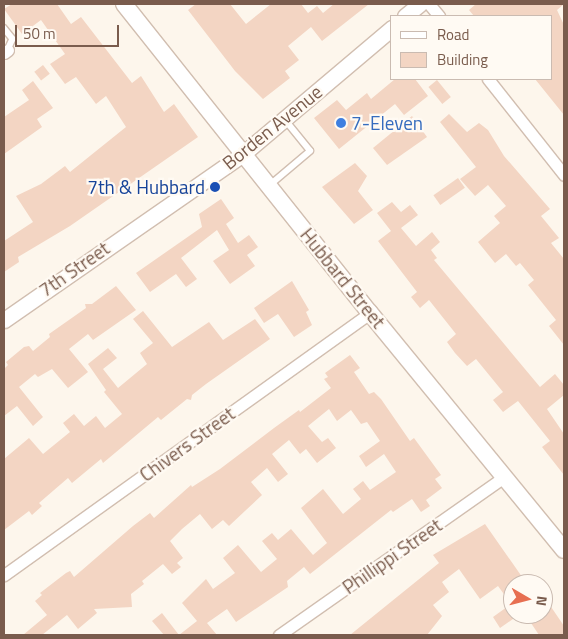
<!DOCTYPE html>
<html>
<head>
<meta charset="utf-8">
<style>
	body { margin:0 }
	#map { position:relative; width:568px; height:639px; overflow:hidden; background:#fdf6ec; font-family:"Titillium Web",sans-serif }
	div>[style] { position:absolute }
	.building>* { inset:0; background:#f3d5c3; transform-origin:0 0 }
	.roads { filter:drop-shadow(1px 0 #d1beb0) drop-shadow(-1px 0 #d1beb0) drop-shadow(0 1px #d1beb0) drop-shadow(0 -1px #d1beb0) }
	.service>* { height:5.5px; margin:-2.75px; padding:0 2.75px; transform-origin:2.75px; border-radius:2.75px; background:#fff }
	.minor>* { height:11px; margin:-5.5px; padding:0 5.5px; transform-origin:5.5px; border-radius:5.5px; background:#fff }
	.tertiary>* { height:15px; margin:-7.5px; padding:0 7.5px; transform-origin:7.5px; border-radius:7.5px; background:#fff }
	.secondary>* { height:16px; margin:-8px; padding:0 8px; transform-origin:8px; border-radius:8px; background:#fff }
	.dots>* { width:14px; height:14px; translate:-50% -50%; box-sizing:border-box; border:2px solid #fffaf3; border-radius:50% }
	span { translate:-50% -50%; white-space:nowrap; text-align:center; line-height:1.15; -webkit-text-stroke:4.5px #fffaf3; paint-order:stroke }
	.shop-label { font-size:19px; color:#366cbe }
	.left { translate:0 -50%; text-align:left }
	.street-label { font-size:19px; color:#7a5c4d }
	.transit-label { font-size:19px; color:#164399 }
	.right { translate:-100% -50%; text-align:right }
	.frame { position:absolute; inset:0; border:5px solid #7a5c4d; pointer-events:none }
	.legend { position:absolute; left:390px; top:15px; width:162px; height:65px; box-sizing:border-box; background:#fffaf3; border:1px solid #cabbb1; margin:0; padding:6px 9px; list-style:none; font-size:15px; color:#7a5c4d }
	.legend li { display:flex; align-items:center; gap:10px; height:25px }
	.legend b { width:25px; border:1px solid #cabbb1 }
	.north { position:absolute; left:503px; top:574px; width:50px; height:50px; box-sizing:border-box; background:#fffaf3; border:1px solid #cabbb1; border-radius:50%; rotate:98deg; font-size:14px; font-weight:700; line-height:20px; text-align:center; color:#7a5c4d }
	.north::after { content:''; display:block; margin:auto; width:18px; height:22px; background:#e76f51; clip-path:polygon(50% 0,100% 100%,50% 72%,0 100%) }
	.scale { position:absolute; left:15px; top:25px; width:104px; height:22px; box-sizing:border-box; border:2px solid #7a5c4d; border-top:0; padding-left:6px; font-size:15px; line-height:18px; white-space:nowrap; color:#7a5c4d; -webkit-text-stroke:4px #fffaf3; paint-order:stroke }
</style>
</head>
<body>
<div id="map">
	<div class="building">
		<i style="clip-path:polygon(12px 4px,57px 4px,71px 24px,81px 17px,132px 83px,141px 76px,164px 112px,174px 104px,198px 137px,70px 226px,18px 257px,19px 262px,4px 272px,4px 241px,33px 222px,16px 196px,41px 184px,65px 166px,70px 172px,126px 127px,106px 96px,96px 104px,76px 77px,65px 84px,50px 64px,65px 54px,41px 20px,22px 34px,4px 9px)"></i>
		<i style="clip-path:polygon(196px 4px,230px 4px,246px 24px,271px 4px,301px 4px,308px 13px,317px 6px,323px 13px,334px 4px,369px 4px,322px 41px,311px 27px,288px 46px,299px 60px,285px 71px,290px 78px,263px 99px,235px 71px,188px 10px)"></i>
		<i style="clip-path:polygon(476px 4px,564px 4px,557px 10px,564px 25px,564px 115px,535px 79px,552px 79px,552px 16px,474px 16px,469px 10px)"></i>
		<i style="left:43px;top:65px;width:11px;height:11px;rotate:52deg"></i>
		<i style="clip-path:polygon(395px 79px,415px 79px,428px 96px,404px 115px,395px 104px,339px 149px,314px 118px,337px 100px,346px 110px,367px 93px,371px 99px)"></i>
		<i style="left:437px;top:80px;width:22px;height:11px;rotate:51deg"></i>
		<i style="clip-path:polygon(33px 81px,53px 108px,37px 119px,42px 127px,4px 154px,4px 117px,29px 100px,22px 90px)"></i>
		<i style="clip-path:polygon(449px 114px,467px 132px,479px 123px,488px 130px,504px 156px,550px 209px,541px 216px,559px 238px,551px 243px,564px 259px,564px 345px,549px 326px,556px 320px,528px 285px,534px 280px,520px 263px,516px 266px,506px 254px,495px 263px,478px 242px,500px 223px,494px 216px,506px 206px,488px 185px,475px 196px,460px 179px,476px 167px,440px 122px)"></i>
		<i style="clip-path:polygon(412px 116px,427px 137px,387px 165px,373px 148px)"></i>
		<i style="clip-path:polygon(355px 163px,367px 176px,358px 191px,373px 210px,354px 224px,322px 187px)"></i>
		<i style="left:458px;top:178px;width:12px;height:30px;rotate:55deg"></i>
		<i style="clip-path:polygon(221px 199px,234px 218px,226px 224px,238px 243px,249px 235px,258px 247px,247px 255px,255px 266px,230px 284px,213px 261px,229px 250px,217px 230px,181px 258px,197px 279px,186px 287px,176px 274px,150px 292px,136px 273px,202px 227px,199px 214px)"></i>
		<i style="clip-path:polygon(392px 202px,401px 212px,410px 205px,418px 215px,401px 228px,416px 246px,432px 232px,440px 242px,431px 250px,437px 258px,434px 260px,540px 387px,555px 374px,564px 385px,564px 395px,547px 409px,564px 434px,564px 475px,542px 447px,550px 441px,518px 401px,503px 412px,493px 400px,503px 392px,476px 359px,467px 366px,455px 353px,447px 342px,456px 334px,429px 300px,420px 308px,411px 297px,417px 292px,378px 241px,391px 231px,377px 213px)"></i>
		<i style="clip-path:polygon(292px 281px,309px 310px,306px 312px,312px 325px,294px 337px,278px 314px,264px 323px,254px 308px)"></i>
		<i style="clip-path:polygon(116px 286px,136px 310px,93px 340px,88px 334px,69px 349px,88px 372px,68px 388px,52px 369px,38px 377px,35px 374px,19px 387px,43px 417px,33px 426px,17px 406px,4px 416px,4px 369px,8px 365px,6px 362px,24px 347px,29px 346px,33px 351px,50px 337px,49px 334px,86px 308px,85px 304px,92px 304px)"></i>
		<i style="clip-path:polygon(143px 311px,172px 347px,209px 322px,223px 340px,255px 319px,270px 339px,206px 384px,192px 395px,191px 400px,187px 399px,161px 420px,158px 417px,103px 463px,101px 459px,72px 483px,68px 478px,39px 503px,42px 506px,32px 515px,29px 511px,4px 530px,4px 459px,29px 438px,43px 454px,70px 432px,63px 423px,74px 414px,84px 426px,96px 416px,105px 428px,122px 414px,104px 392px,106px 390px,88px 364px,108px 348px,117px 358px,103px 369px,118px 388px,147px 364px,140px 353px,153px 343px,133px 319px)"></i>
		<i style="clip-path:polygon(350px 355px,360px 368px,354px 372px,369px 394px,374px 392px,381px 399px,410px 441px,414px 438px,441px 475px,435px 479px,442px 488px,426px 500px,430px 506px,421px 512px,412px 499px,393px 512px,391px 510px,310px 574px,304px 567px,287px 581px,288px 587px,236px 622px,227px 609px,207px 623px,217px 635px,164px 635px,152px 621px,162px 613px,179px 635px,197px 621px,182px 603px,206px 579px,213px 589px,235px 573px,223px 558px,238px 545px,261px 572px,277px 559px,262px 541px,272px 533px,278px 540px,291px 529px,313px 555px,327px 543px,301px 508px,323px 489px,343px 514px,361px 499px,353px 489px,363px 481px,370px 490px,396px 472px,384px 454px,366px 467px,359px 456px,380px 441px,367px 422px,361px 424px,351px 410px,337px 421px,329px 409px,308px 426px,322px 442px,328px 438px,336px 448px,317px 463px,306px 449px,300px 454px,289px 440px,272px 454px,288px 474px,278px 482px,267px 468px,251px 482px,262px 495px,229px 526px,223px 520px,212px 529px,200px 514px,182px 529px,170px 541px,183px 558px,177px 563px,181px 567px,172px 574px,163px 564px,142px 581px,144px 584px,131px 594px,132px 607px,94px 609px,97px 613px,78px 629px,67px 615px,42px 635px,23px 635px,47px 615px,35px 601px,42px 595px,40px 593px,66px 573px,70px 571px,74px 577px,133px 526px,150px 513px,154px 518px,191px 485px,192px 487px,220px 469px,274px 428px,299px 410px,300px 412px,331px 388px,324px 379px,328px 377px,325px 373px)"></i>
		<i style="clip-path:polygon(485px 524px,527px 584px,513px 584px,513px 619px,500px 628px,493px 617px,511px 604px,498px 586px,480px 599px,459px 569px,442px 582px,449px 592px,433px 605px,442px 616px,427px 635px,350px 635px,439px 563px,433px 555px)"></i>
		<i style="clip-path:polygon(543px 595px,564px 626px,564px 635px,539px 635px,525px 614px,543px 614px)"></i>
	</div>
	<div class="roads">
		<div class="service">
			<i style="left:4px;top:28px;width:14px;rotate:51deg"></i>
			<i style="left:13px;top:39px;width:12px;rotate:114deg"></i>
			<i style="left:271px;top:184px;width:51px;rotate:-40.2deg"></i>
			<i style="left:310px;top:151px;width:41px;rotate:-129.1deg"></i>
		</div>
		<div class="minor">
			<i style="left:429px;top:4px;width:16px;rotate:50deg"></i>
			<i style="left:4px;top:53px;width:5px;rotate:-37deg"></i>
			<i style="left:488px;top:79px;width:122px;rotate:51.6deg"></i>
			<i style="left:4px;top:575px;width:450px;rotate:-35.6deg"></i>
			<i style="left:279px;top:635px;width:276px;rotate:-35.1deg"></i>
		</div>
		<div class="tertiary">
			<i style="left:405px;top:16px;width:19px;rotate:-39deg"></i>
			<i style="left:4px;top:320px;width:292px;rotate:-34.8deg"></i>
			<i style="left:244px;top:153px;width:194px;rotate:-40.2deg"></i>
		</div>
		<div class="secondary">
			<i style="left:124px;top:4px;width:395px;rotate:51.5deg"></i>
			<i style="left:370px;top:313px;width:306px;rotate:50.7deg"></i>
		</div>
	</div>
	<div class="dots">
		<i style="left:341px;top:123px;background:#3f7fe0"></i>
		<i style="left:215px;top:187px;background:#1a4fb4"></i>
	</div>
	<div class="shop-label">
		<span class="left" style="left:351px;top:123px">7-Eleven</span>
	</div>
	<div class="street-label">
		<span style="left:272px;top:127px;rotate:-39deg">Borden Avenue</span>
		<span style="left:74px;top:269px;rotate:-35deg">7th Street</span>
		<span style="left:343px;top:278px;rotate:51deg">Hubbard Street</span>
		<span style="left:187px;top:444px;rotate:-36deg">Chivers Street</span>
		<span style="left:392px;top:556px;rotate:-35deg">Phillippi Street</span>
	</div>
	<div class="transit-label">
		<span class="right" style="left:205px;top:187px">7th &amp; Hubbard</span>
	</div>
	<div class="frame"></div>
	<ul class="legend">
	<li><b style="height:6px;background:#fff"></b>Road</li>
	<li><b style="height:14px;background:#f3d5c3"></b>Building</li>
	</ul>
	<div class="north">N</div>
	<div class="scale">50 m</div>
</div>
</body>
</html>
